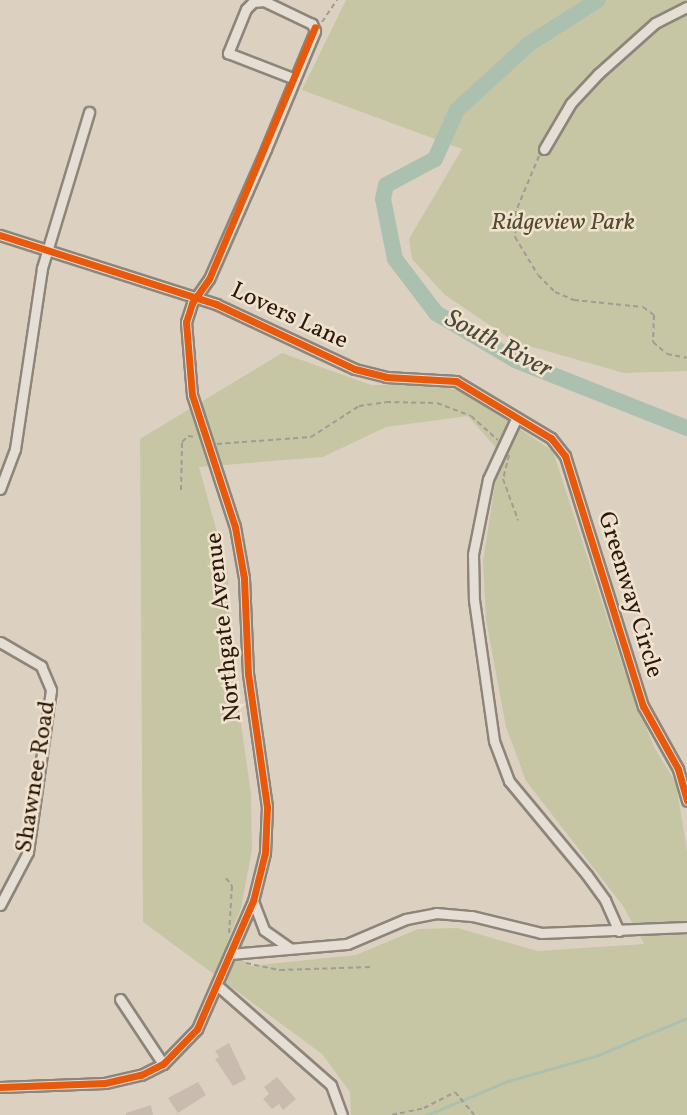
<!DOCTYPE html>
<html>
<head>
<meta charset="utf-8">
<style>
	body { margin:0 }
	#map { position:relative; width:687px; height:1115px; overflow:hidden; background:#dcd1c0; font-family:Vollkorn,serif }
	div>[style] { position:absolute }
	.green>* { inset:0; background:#c6c6a4 }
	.stream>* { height:2.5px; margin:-1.25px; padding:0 1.25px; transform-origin:1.25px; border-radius:1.25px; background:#acc0b0 }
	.river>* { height:16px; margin:-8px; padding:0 8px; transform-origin:8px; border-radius:8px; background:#acc0b0 }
	.building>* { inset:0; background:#cabbaf }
	.path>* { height:2px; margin-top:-1px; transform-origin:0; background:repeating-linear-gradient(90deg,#a09b93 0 5px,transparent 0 8.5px) }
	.roads { filter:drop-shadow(2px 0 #8e857a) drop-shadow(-2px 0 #8e857a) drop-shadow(0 2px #8e857a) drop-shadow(0 -2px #8e857a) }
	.minor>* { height:9px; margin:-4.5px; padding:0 4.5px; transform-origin:4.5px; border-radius:4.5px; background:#e4ded5 }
	.cycleway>* { height:7px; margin:-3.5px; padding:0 3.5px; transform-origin:3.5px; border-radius:3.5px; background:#e8590c }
	span { translate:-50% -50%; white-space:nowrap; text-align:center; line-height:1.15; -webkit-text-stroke:5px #f0e3ce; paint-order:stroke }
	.park-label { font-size:24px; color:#544a32; font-style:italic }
	.street-label { font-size:24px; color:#2b180b }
	.water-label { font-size:26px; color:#4c483a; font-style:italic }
</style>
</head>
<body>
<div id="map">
	<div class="green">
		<i style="clip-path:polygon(346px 0,687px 0,687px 371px,624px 373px,515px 342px,445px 295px,412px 259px,409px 239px,462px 149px,302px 90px)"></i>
		<i style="clip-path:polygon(evenodd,282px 353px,371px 385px,435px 384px,464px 392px,553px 451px,623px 667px,654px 747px,676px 783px,687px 851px,687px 1115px,351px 1115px,350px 1092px,322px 1054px,143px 922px,140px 439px,282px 353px,468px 416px,504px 457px,497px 471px,483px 561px,486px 620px,506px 727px,526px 781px,623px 906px,644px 944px,537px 951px,458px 928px,418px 929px,356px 955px,250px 966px,226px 946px,241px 908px,252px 850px,251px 794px,230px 646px,228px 572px,199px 467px,323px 457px,386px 427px,468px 416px)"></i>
	</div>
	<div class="stream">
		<i style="left:427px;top:1115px;width:88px;rotate:-22.8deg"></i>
		<i style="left:508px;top:1081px;width:91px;rotate:-15.9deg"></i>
		<i style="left:596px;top:1056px;width:99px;rotate:-22.7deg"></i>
	</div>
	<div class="river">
		<i style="left:598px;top:0;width:82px;rotate:147.5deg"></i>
		<i style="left:529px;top:44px;width:98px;rotate:137.5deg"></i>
		<i style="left:457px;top:110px;width:54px;rotate:114.2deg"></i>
		<i style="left:435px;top:159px;width:55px;rotate:152deg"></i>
		<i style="left:386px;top:185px;width:14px;rotate:102deg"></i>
		<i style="left:383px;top:199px;width:61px;rotate:78.7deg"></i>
		<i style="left:395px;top:259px;width:68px;rotate:52.8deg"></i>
		<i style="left:436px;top:313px;width:92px;rotate:30.7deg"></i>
		<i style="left:515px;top:360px;width:185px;rotate:21.6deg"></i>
	</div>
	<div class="building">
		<i style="clip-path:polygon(229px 1043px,246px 1079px,233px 1086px,215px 1059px,219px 1057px,215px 1051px)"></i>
		<i style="clip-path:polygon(277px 1077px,296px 1099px,283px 1110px,279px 1104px,272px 1109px,263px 1099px,269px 1094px,264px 1087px)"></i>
		<i style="clip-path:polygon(198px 1082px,206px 1095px,178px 1113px,168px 1098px)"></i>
		<i style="clip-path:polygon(151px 1105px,153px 1115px,126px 1115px,126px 1113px)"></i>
	</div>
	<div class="path">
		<i style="left:322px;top:22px;width:27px;rotate:-56deg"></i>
		<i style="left:539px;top:156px;width:60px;rotate:112.7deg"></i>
		<i style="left:516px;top:211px;width:26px;rotate:92deg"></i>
		<i style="left:515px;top:237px;width:44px;rotate:58.8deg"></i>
		<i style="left:538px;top:275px;width:24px;rotate:45deg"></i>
		<i style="left:555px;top:292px;width:21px;rotate:23deg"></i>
		<i style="left:574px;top:300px;width:69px;rotate:5.8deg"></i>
		<i style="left:643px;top:307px;width:14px;rotate:36deg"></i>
		<i style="left:654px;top:315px;width:27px;rotate:92deg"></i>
		<i style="left:653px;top:342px;width:18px;rotate:41deg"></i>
		<i style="left:667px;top:354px;width:20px;rotate:11deg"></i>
		<i style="left:217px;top:444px;width:94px;rotate:-4.3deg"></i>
		<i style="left:311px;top:437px;width:57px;rotate:-32.9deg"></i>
		<i style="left:359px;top:406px;width:27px;rotate:-8deg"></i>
		<i style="left:386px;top:402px;width:51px;rotate:1.1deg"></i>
		<i style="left:437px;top:403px;width:36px;rotate:21deg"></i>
		<i style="left:471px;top:416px;width:36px;rotate:42deg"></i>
		<i style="left:509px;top:455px;width:25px;rotate:104deg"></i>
		<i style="left:503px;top:479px;width:44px;rotate:69.9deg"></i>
		<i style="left:181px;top:490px;width:48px;rotate:-88.8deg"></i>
		<i style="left:182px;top:442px;width:8px;rotate:-45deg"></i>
		<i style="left:188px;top:436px;width:8px;rotate:7deg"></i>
		<i style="left:226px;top:878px;width:10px;rotate:53deg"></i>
		<i style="left:232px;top:886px;width:48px;rotate:93.6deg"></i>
		<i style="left:246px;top:963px;width:35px;rotate:12deg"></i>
		<i style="left:280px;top:970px;width:91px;rotate:-1.9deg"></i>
		<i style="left:392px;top:1115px;width:33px;rotate:-12deg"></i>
		<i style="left:424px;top:1108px;width:35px;rotate:-27deg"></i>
		<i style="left:455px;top:1092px;width:30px;rotate:50deg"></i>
	</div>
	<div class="roads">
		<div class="minor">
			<i style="left:544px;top:149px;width:53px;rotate:-59.6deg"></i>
			<i style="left:571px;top:103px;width:40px;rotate:-47deg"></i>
			<i style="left:598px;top:74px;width:76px;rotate:-41.8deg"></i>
			<i style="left:655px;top:23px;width:36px;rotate:-27deg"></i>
			<i style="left:0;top:235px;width:227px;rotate:17.7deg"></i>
			<i style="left:216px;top:304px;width:153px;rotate:25.1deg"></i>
			<i style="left:355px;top:369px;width:32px;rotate:14deg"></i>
			<i style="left:386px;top:377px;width:70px;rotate:3.3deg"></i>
			<i style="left:456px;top:381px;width:111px;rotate:31deg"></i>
			<i style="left:551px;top:438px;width:23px;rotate:52deg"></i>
			<i style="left:565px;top:456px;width:262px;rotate:72.7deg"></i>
			<i style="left:643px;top:706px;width:72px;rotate:60.9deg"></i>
			<i style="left:678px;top:769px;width:33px;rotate:74deg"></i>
			<i style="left:516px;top:419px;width:66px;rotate:115deg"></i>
			<i style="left:488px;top:479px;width:76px;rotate:101.3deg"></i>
			<i style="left:473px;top:554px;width:46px;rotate:88.8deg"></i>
			<i style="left:474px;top:600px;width:142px;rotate:81.9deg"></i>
			<i style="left:494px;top:741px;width:43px;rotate:69.4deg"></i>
			<i style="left:509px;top:781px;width:122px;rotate:50.3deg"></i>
			<i style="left:587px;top:875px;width:31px;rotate:54deg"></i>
			<i style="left:605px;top:900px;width:34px;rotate:66deg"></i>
			<i style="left:0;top:489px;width:43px;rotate:-69.4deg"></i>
			<i style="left:15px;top:449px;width:183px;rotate:-81.5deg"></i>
			<i style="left:42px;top:268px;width:163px;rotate:-73.2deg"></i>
			<i style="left:0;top:642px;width:48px;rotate:30.3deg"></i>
			<i style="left:41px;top:666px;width:26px;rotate:67deg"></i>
			<i style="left:51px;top:690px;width:164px;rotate:98.1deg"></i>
			<i style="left:28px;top:852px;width:60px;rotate:117.8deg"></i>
			<i style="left:253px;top:901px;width:31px;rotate:69deg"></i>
			<i style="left:264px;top:930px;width:32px;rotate:35deg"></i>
			<i style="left:230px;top:954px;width:117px;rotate:-4.9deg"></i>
			<i style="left:347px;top:944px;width:64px;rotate:-23deg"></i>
			<i style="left:406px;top:919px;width:31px;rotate:-11deg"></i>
			<i style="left:436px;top:913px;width:36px;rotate:5deg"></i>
			<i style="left:472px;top:916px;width:71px;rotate:13.8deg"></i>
			<i style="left:541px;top:933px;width:146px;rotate:-2.4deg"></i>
			<i style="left:218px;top:986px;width:150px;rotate:41.2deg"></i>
			<i style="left:331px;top:1085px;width:32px;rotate:70deg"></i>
			<i style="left:120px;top:999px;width:78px;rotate:56.5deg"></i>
			<i style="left:0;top:1087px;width:105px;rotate:-2.2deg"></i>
			<i style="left:105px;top:1083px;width:37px;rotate:-13deg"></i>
			<i style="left:141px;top:1075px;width:25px;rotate:-27deg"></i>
			<i style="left:163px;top:1064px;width:49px;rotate:-45.8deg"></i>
			<i style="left:197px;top:1029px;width:140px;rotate:-66.4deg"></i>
			<i style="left:253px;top:901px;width:49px;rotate:-76deg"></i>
			<i style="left:265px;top:853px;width:46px;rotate:-87.5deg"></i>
			<i style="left:267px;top:807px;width:134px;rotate:-98.1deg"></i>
			<i style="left:248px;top:674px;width:96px;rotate:-92.4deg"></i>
			<i style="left:244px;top:578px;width:52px;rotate:-100deg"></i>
			<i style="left:235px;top:527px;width:139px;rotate:-108deg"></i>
			<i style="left:192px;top:395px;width:73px;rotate:-94.7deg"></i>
			<i style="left:186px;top:322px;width:20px;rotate:-72deg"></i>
			<i style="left:192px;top:303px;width:29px;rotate:-55deg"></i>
			<i style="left:209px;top:279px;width:142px;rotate:-66.3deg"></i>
			<i style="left:266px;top:149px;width:128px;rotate:-67.4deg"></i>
			<i style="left:315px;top:31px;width:8px;rotate:-113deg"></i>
			<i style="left:312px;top:24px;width:53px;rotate:-154.4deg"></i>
			<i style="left:264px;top:1px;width:11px;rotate:175deg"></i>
			<i style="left:253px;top:2px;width:10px;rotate:135deg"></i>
			<i style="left:246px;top:9px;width:48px;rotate:112.2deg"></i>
			<i style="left:228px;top:53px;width:72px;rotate:21.2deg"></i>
		</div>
	</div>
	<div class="cycleway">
		<i style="left:0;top:235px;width:227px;rotate:17.7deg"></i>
		<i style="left:216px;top:304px;width:153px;rotate:25.1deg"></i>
		<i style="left:355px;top:369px;width:32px;rotate:14deg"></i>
		<i style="left:386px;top:377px;width:70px;rotate:3.3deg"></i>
		<i style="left:456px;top:381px;width:111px;rotate:31deg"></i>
		<i style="left:551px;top:438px;width:23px;rotate:52deg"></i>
		<i style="left:565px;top:456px;width:262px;rotate:72.7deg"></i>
		<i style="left:643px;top:706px;width:72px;rotate:60.9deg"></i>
		<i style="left:678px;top:769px;width:33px;rotate:74deg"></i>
		<i style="left:0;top:1087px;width:105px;rotate:-2.2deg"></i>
		<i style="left:105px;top:1083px;width:37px;rotate:-13deg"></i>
		<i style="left:141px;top:1075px;width:25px;rotate:-27deg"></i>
		<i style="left:163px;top:1064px;width:49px;rotate:-45.8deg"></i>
		<i style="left:197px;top:1029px;width:140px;rotate:-66.4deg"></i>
		<i style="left:253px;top:901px;width:49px;rotate:-76deg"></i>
		<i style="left:265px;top:853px;width:46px;rotate:-87.5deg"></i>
		<i style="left:267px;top:807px;width:134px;rotate:-98.1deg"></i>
		<i style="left:248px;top:674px;width:96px;rotate:-92.4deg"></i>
		<i style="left:244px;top:578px;width:52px;rotate:-100deg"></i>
		<i style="left:235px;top:527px;width:139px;rotate:-108deg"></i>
		<i style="left:192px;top:395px;width:73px;rotate:-94.7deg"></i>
		<i style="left:186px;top:322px;width:20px;rotate:-72deg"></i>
		<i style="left:192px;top:303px;width:29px;rotate:-55deg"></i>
		<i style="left:209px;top:279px;width:273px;rotate:-67.2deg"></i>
	</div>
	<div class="park-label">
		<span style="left:563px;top:224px">Ridgeview Park</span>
	</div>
	<div class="street-label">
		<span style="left:289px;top:317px;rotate:25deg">Lovers Lane</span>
		<span style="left:629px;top:595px;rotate:73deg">Greenway Circle</span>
		<span style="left:225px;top:627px;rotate:-96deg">Northgate Avenue</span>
		<span style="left:37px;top:777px;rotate:-81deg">Shawnee Road</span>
	</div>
	<div class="water-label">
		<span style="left:498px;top:345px;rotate:28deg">South River</span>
	</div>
</div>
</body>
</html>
